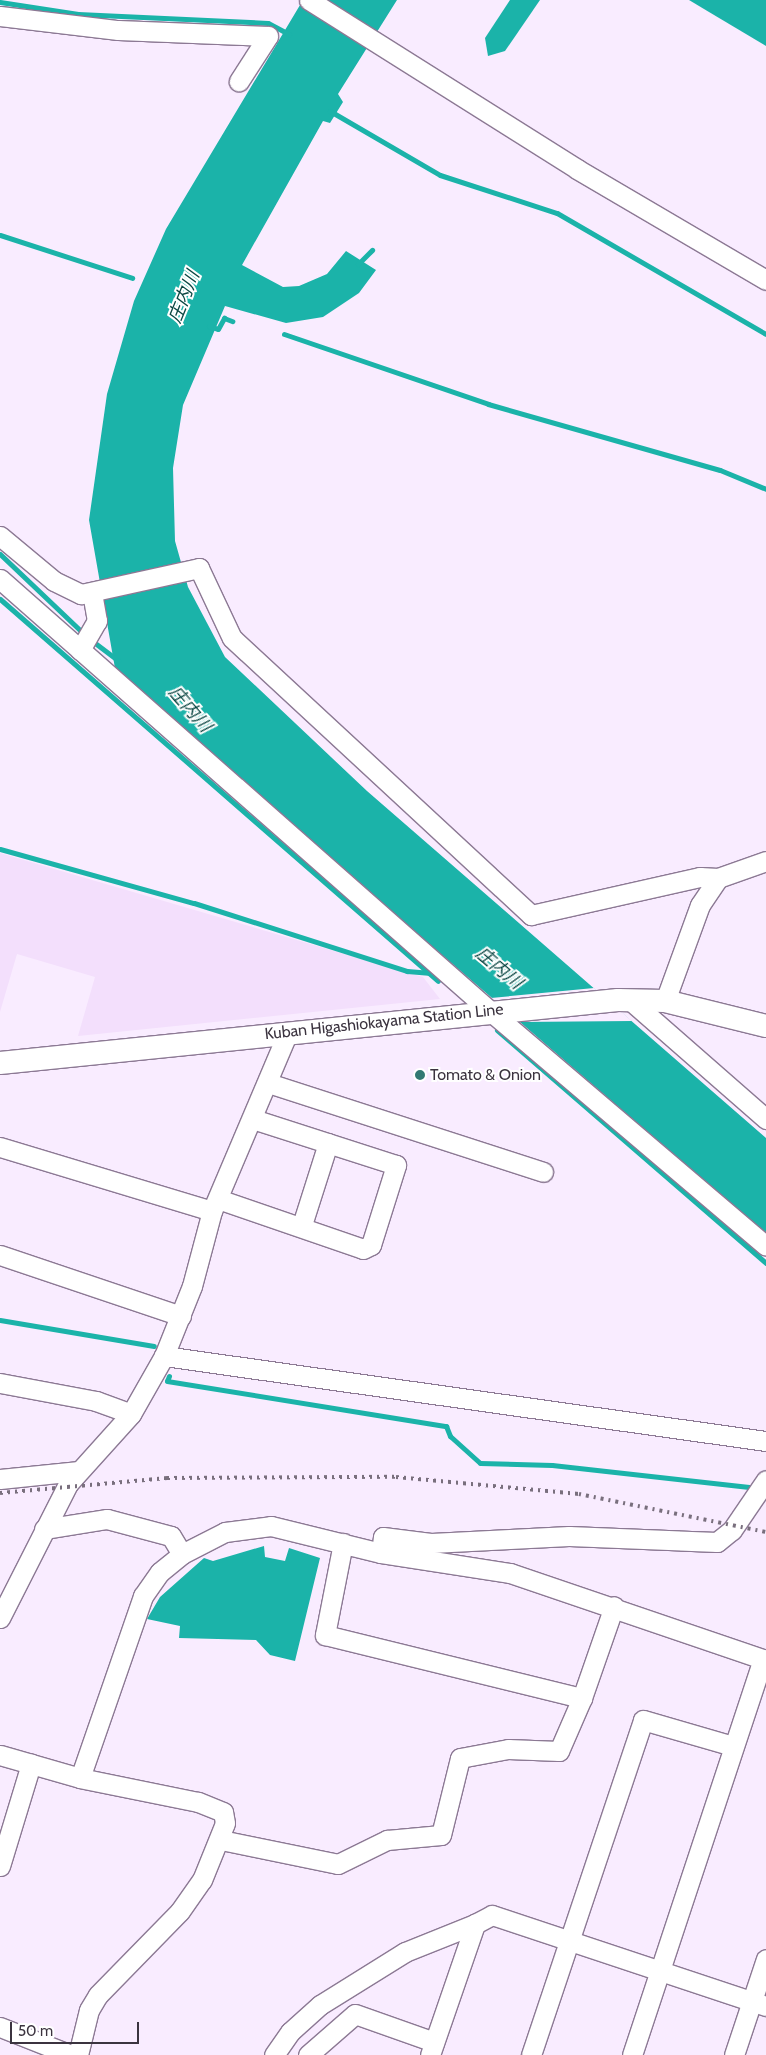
<!DOCTYPE html>
<html>
<head>
<meta charset="utf-8">
<style>
	body { margin:0 }
	#map { position:relative; width:766px; height:2055px; overflow:hidden; background:#f9ecff; font-family:Cabin,"Noto Sans JP",sans-serif }
	div>[style] { position:absolute }
	.built>* { inset:0; background:#f3dffc }
	.water>* { inset:0; background:#1bb3a9 }
	.pier>* { inset:0; background:#f9ecff }
	.stream>* { height:5px; margin:-2.5px; padding:0 2.5px; transform-origin:2.5px; border-radius:2.5px; background:#1bb3a9 }
	.roads { filter:drop-shadow(1px 0 #8c7994) drop-shadow(-1px 0 #8c7994) drop-shadow(0 1px #8c7994) drop-shadow(0 -1px #8c7994) }
	.minor>* { height:19px; margin:-9.5px; padding:0 9.5px; transform-origin:9.5px; border-radius:9.5px; background:#fff }
	.major>* { height:22px; margin:-11px; padding:0 11px; transform-origin:11px; border-radius:11px; background:#fff }
	.rail>* { height:4px; margin-top:-2px; transform-origin:0; background:repeating-linear-gradient(90deg,#796f7d 0 2.5px,transparent 0 7.5px) }
	.dots>* { width:14px; height:14px; translate:-50% -50%; box-sizing:border-box; border:2px solid #fff; border-radius:50% }
	span { translate:-50% -50%; white-space:nowrap; text-align:center; line-height:1.15; -webkit-text-stroke:4px #fff; paint-order:stroke }
	.street-label { font-size:16px; color:#3b333f }
	.poi-label { font-size:16px; color:#3b333f }
	.left { translate:0 -50%; text-align:left }
	.water-label { font-size:18px; color:#094642; font-style:italic }
	.scale { position:absolute; left:10px; top:2022px; width:129px; height:22px; box-sizing:border-box; border:2px solid #3b333f; border-top:0; padding-left:6px; font-size:15px; line-height:18px; white-space:nowrap; color:#3b333f; -webkit-text-stroke:4px #fff; paint-order:stroke }
</style>
</head>
<body>
<div id="map">
	<div class="built">
		<i style="clip-path:polygon(0 853px,423px 977px,440px 999px,78px 1036px,95px 977px,17px 954px,0 1012px)"></i>
	</div>
	<div class="water">
		<i style="clip-path:polygon(303px 0,397px 0,338px 94px,343px 102px,330px 123px,323px 121px,242px 265px,283px 287px,299px 286px,327px 274px,346px 251px,376px 270px,359px 293px,323px 317px,286px 323px,225px 306px,183px 405px,173px 468px,175px 541px,188px 587px,225px 657px,367px 791px,766px 1138px,766px 1234px,116px 674px,89px 520px,107px 394px,134px 301px,166px 229px)"></i>
		<i style="clip-path:polygon(510px 0,540px 0,505px 51px,488px 56px,485px 38px)"></i>
		<i style="clip-path:polygon(689px 0,766px 0,766px 46px,709px 12px)"></i>
		<i style="clip-path:polygon(264px 1546px,265px 1557px,285px 1561px,289px 1548px,320px 1558px,295px 1661px,270px 1655px,256px 1640px,179px 1638px,180px 1626px,147px 1619px,160px 1597px,204px 1558px,213px 1561px)"></i>
	</div>
	<div class="pier">
		<i style="clip-path:polygon(594px 988px,632px 1021px,519px 1022px,491px 998px)"></i>
	</div>
	<div class="stream">
		<i style="left:0;top:2px;width:79px;rotate:8.7deg"></i>
		<i style="left:78px;top:14px;width:190px;rotate:2.7deg"></i>
		<i style="left:268px;top:23px;width:24px;rotate:28deg"></i>
		<i style="left:330px;top:111px;width:127px;rotate:30.2deg"></i>
		<i style="left:440px;top:175px;width:123px;rotate:18deg"></i>
		<i style="left:557px;top:213px;width:241px;rotate:30.1deg"></i>
		<i style="left:0;top:235px;width:139px;rotate:18deg"></i>
		<i style="left:358px;top:264px;width:20px;rotate:-45deg"></i>
		<i style="left:209px;top:326px;width:9px;rotate:18deg"></i>
		<i style="left:218px;top:329px;width:13px;rotate:-61deg"></i>
		<i style="left:224px;top:318px;width:9px;rotate:21deg"></i>
		<i style="left:284px;top:334px;width:216px;rotate:18.9deg"></i>
		<i style="left:488px;top:404px;width:241px;rotate:15.9deg"></i>
		<i style="left:720px;top:470px;width:50px;rotate:22.4deg"></i>
		<i style="left:0;top:554px;width:116px;rotate:43.6deg"></i>
		<i style="left:0;top:599px;width:581px;rotate:41.09deg"></i>
		<i style="left:91px;top:640px;width:34px;rotate:37deg"></i>
		<i style="left:0;top:849px;width:201px;rotate:15.6deg"></i>
		<i style="left:194px;top:903px;width:224px;rotate:17.7deg"></i>
		<i style="left:407px;top:971px;width:21px;rotate:5deg"></i>
		<i style="left:497px;top:1030px;width:356px;rotate:40.9deg"></i>
		<i style="left:0;top:1320px;width:156px;rotate:9.6deg"></i>
		<i style="left:169px;top:1376px;width:5px;rotate:112deg"></i>
		<i style="left:167px;top:1381px;width:283px;rotate:9.2deg"></i>
		<i style="left:446px;top:1426px;width:11px;rotate:68deg"></i>
		<i style="left:450px;top:1436px;width:40px;rotate:42deg"></i>
		<i style="left:480px;top:1463px;width:72px;rotate:1.6deg"></i>
		<i style="left:552px;top:1465px;width:205px;rotate:6.4deg"></i>
	</div>
	<div class="roads">
		<div class="minor">
			<i style="left:309px;top:0;width:317px;rotate:32.2deg"></i>
			<i style="left:577px;top:169px;width:219px;rotate:30.4deg"></i>
			<i style="left:0;top:16px;width:119px;rotate:6.8deg"></i>
			<i style="left:118px;top:30px;width:150px;rotate:2.3deg"></i>
			<i style="left:268px;top:36px;width:54px;rotate:122.8deg"></i>
			<i style="left:0;top:536px;width:70px;rotate:39.8deg"></i>
			<i style="left:54px;top:581px;width:30px;rotate:26deg"></i>
			<i style="left:81px;top:594px;width:121px;rotate:-12.4deg"></i>
			<i style="left:199px;top:568px;width:77px;rotate:64.8deg"></i>
			<i style="left:232px;top:638px;width:408px;rotate:42.8deg"></i>
			<i style="left:531px;top:915px;width:173px;rotate:-12.7deg"></i>
			<i style="left:700px;top:877px;width:18px;rotate:3deg"></i>
			<i style="left:0;top:579px;width:653px;rotate:41.4deg"></i>
			<i style="left:490px;top:1011px;width:362px;rotate:40.4deg"></i>
			<i style="left:80px;top:650px;width:34px;rotate:-60deg"></i>
			<i style="left:97px;top:621px;width:27px;rotate:-100deg"></i>
			<i style="left:630px;top:1000px;width:181px;rotate:41.2deg"></i>
			<i style="left:665px;top:1001px;width:102px;rotate:-70deg"></i>
			<i style="left:700px;top:905px;width:32px;rotate:-56deg"></i>
			<i style="left:718px;top:878px;width:51px;rotate:-19.5deg"></i>
			<i style="left:268px;top:1083px;width:289px;rotate:17.9deg"></i>
			<i style="left:0;top:1147px;width:221px;rotate:16.8deg"></i>
			<i style="left:218px;top:1199px;width:153px;rotate:19deg"></i>
			<i style="left:363px;top:1249px;width:9px;rotate:-27deg"></i>
			<i style="left:371px;top:1245px;width:84px;rotate:-72.6deg"></i>
			<i style="left:396px;top:1165px;width:150px;rotate:-162.2deg"></i>
			<i style="left:302px;top:1225px;width:86px;rotate:-72.4deg"></i>
			<i style="left:0;top:1255px;width:191px;rotate:18.6deg"></i>
			<i style="left:164px;top:1356px;width:608px;rotate:8.04deg"></i>
			<i style="left:0;top:1383px;width:98px;rotate:10.6deg"></i>
			<i style="left:96px;top:1401px;width:37px;rotate:20deg"></i>
			<i style="left:0;top:1479px;width:77px;rotate:-5.9deg"></i>
			<i style="left:44px;top:1529px;width:64px;rotate:-9deg"></i>
			<i style="left:107px;top:1519px;width:66px;rotate:14.9deg"></i>
			<i style="left:171px;top:1536px;width:21px;rotate:59deg"></i>
			<i style="left:343px;top:1543px;width:94px;rotate:101.1deg"></i>
			<i style="left:325px;top:1635px;width:265px;rotate:13.8deg"></i>
			<i style="left:582px;top:1698px;width:97px;rotate:-70.8deg"></i>
			<i style="left:381px;top:1553px;width:131px;rotate:8.8deg"></i>
			<i style="left:510px;top:1573px;width:270px;rotate:18.8deg"></i>
			<i style="left:0;top:1618px;width:150px;rotate:-63.1deg"></i>
			<i style="left:68px;top:1484px;width:94px;rotate:-48deg"></i>
			<i style="left:131px;top:1414px;width:67px;rotate:-60.4deg"></i>
			<i style="left:164px;top:1356px;width:75px;rotate:-68.2deg"></i>
			<i style="left:192px;top:1286px;width:78px;rotate:-75.1deg"></i>
			<i style="left:212px;top:1211px;width:194px;rotate:-67deg"></i>
			<i style="left:0;top:1755px;width:83px;rotate:16deg"></i>
			<i style="left:80px;top:1778px;width:193px;rotate:-70.9deg"></i>
			<i style="left:143px;top:1596px;width:29px;rotate:-55deg"></i>
			<i style="left:160px;top:1572px;width:28px;rotate:-39deg"></i>
			<i style="left:182px;top:1554px;width:48px;rotate:-27.1deg"></i>
			<i style="left:225px;top:1532px;width:46px;rotate:-7.4deg"></i>
			<i style="left:271px;top:1526px;width:113px;rotate:13.8deg"></i>
			<i style="left:381px;top:1553px;width:16px;rotate:-83deg"></i>
			<i style="left:383px;top:1537px;width:48px;rotate:7.1deg"></i>
			<i style="left:431px;top:1543px;width:138px;rotate:-2.9deg"></i>
			<i style="left:569px;top:1536px;width:148px;rotate:2.3deg"></i>
			<i style="left:717px;top:1542px;width:19px;rotate:-39deg"></i>
			<i style="left:732px;top:1530px;width:60px;rotate:-55.8deg"></i>
			<i style="left:221px;top:1840px;width:119px;rotate:11.6deg"></i>
			<i style="left:338px;top:1864px;width:55px;rotate:-26.1deg"></i>
			<i style="left:387px;top:1840px;width:54px;rotate:-5.3deg"></i>
			<i style="left:441px;top:1835px;width:79px;rotate:-76.1deg"></i>
			<i style="left:460px;top:1758px;width:49px;rotate:-10.6deg"></i>
			<i style="left:508px;top:1749px;width:51px;rotate:2.2deg"></i>
			<i style="left:559px;top:1751px;width:58px;rotate:-66.5deg"></i>
			<i style="left:0;top:1866px;width:107px;rotate:-73.1deg"></i>
			<i style="left:0;top:2027px;width:76px;rotate:21.5deg"></i>
			<i style="left:78px;top:2055px;width:46px;rotate:-76.3deg"></i>
			<i style="left:89px;top:2010px;width:17px;rotate:-59deg"></i>
			<i style="left:98px;top:1995px;width:117px;rotate:-45.7deg"></i>
			<i style="left:180px;top:1911px;width:38px;rotate:-55deg"></i>
			<i style="left:202px;top:1880px;width:61px;rotate:-68deg"></i>
			<i style="left:225px;top:1823px;width:11px;rotate:-100deg"></i>
			<i style="left:223px;top:1812px;width:27px;rotate:-158deg"></i>
			<i style="left:198px;top:1802px;width:120px;rotate:-168.5deg"></i>
			<i style="left:274px;top:2055px;width:28px;rotate:-55deg"></i>
			<i style="left:290px;top:2032px;width:40px;rotate:-42deg"></i>
			<i style="left:320px;top:2005px;width:100px;rotate:-31.9deg"></i>
			<i style="left:405px;top:1952px;width:75px;rotate:-21.8deg"></i>
			<i style="left:308px;top:2055px;width:62px;rotate:-41.1deg"></i>
			<i style="left:355px;top:2014px;width:84px;rotate:19.5deg"></i>
			<i style="left:430px;top:2055px;width:139px;rotate:-71deg"></i>
			<i style="left:475px;top:1924px;width:19px;rotate:-28deg"></i>
			<i style="left:492px;top:1915px;width:289px;rotate:18.4deg"></i>
			<i style="left:531px;top:2055px;width:353px;rotate:-71.5deg"></i>
			<i style="left:643px;top:1720px;width:94px;rotate:16.1deg"></i>
			<i style="left:632px;top:2055px;width:417px;rotate:-71.7deg"></i>
			<i style="left:734px;top:2055px;width:101px;rotate:-71.6deg"></i>
		</div>
		<div class="major">
			<i style="left:0;top:1063px;width:621px;rotate:-5.82deg"></i>
			<i style="left:618px;top:1000px;width:47px;rotate:1.2deg"></i>
			<i style="left:665px;top:1001px;width:104px;rotate:13.9deg"></i>
		</div>
	</div>
	<div class="rail">
		<i style="left:0;top:1493px;width:168px;rotate:-5.1deg"></i>
		<i style="left:167px;top:1478px;width:229px;rotate:-0.3deg"></i>
		<i style="left:396px;top:1477px;width:184px;rotate:5.3deg"></i>
		<i style="left:579px;top:1494px;width:191px;rotate:11.5deg"></i>
	</div>
	<div class="dots">
		<i style="left:420px;top:1075px;background:#327973"></i>
	</div>
	<div class="street-label">
		<span style="left:384px;top:1022px;rotate:-6deg">Kuban Higashiokayama Station Line</span>
	</div>
	<div class="poi-label">
		<span class="left" style="left:430px;top:1075px">Tomato &amp; Onion</span>
	</div>
	<div class="water-label">
		<span style="left:184px;top:297px;rotate:-68deg">庄内川</span>
		<span style="left:190px;top:709px;rotate:49deg">庄内川</span>
		<span style="left:499px;top:968px;rotate:40deg">庄内川</span>
	</div>
	<div class="scale">50 m</div>
</div>
</body>
</html>
